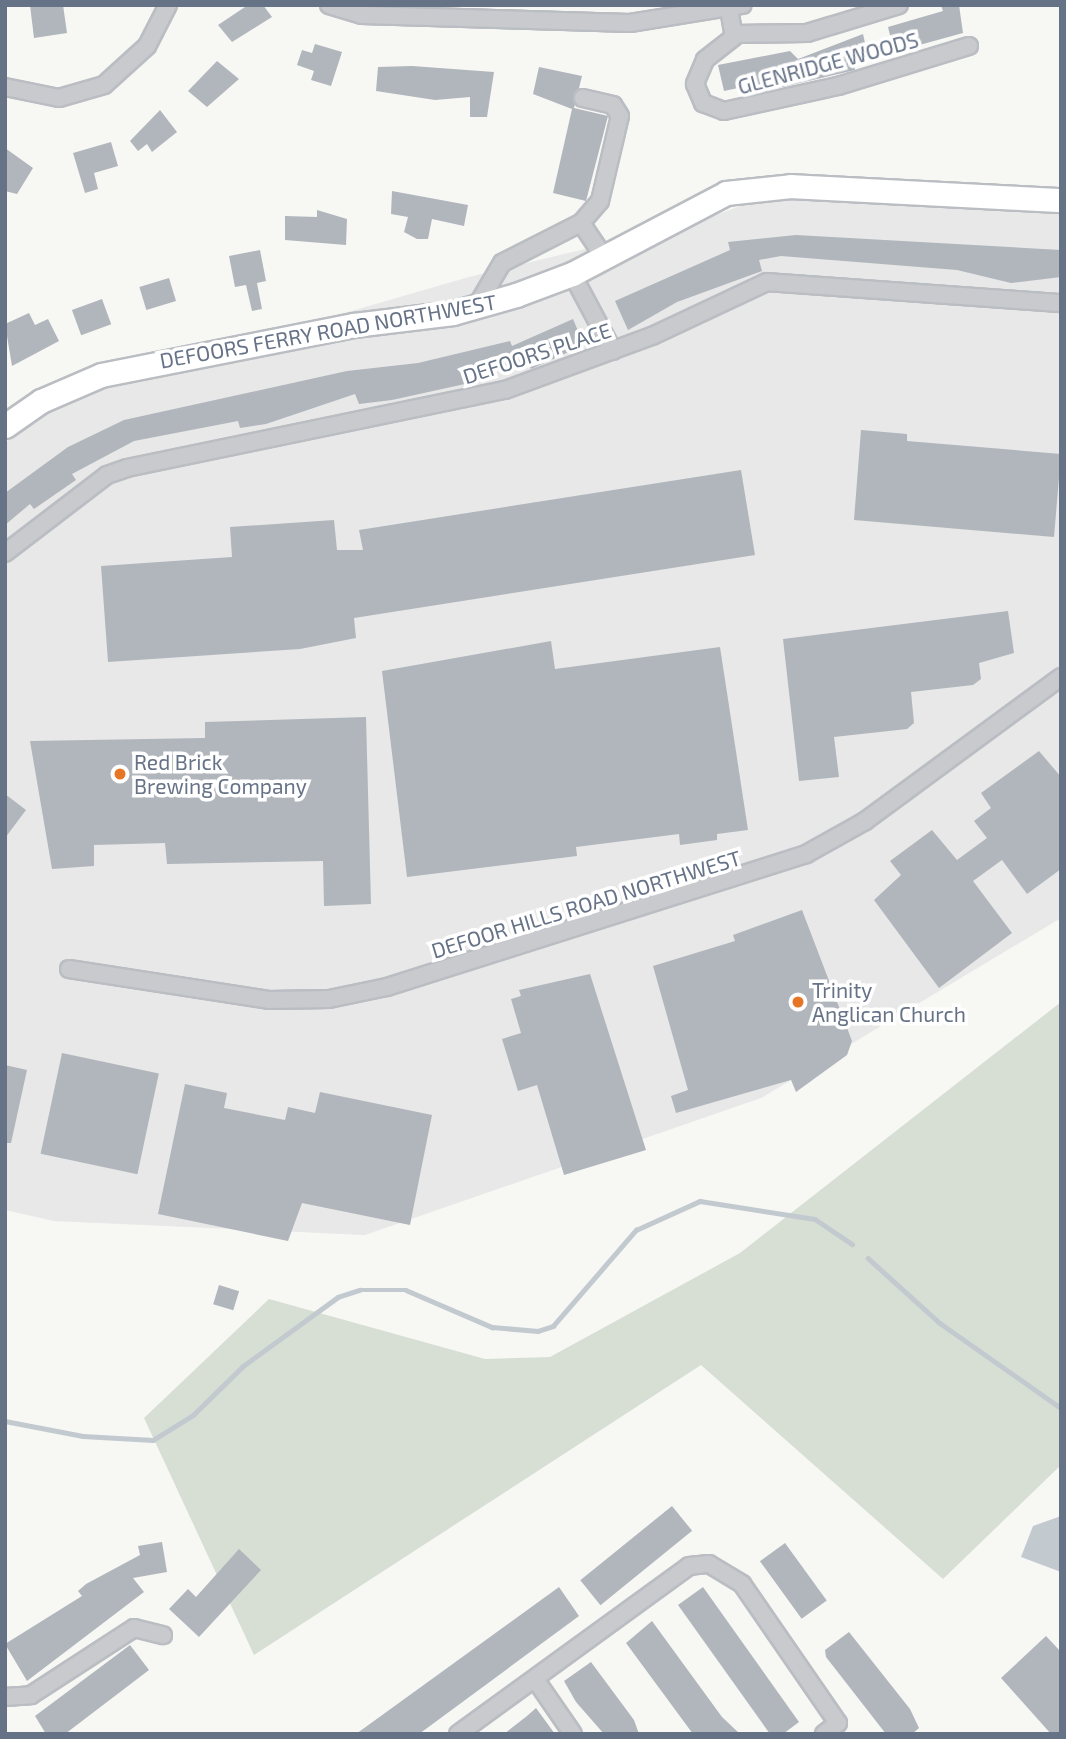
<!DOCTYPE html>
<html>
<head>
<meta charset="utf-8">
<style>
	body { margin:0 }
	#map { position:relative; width:1066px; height:1739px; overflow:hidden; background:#f7f7f4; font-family:"Exo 2",sans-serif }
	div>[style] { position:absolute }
	.built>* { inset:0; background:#e7e8e7 }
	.green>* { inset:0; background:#d7dfd5 }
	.water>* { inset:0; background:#c2cad0 }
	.stream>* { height:4.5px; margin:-2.25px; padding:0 2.25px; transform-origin:2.25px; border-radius:2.25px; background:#c2cad0 }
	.building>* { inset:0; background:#b0b6bc; transform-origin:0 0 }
	.roads { filter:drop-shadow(2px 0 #babdc2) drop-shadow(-2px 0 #babdc2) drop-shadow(0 2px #babdc2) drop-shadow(0 -2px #babdc2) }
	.street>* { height:16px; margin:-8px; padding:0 8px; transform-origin:8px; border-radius:8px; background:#c8cace }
	.secondary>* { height:23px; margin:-11.5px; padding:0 11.5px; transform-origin:11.5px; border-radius:11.5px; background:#fff }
	.dots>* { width:19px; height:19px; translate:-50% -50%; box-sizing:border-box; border:4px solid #fff; border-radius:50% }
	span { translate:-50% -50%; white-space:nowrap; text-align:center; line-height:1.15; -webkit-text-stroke:7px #fff; paint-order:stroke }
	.street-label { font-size:21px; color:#667286 }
	.poi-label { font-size:21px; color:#667286 }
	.left { translate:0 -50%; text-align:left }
	.frame { position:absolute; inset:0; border:7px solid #667286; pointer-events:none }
</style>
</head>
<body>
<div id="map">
	<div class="built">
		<i style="clip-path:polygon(797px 184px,1061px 202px,1061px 918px,761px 1098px,365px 1235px,54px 1221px,5px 1210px,5px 443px,69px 393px,469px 277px,701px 221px)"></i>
	</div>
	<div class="green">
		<i style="clip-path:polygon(1061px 1002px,1061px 1465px,943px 1579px,701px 1365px,254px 1655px,144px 1418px,269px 1299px,485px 1359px,550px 1357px,740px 1253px)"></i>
	</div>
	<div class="water">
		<i style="clip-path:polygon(1061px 1516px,1061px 1572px,1021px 1557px,1033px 1526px)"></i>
	</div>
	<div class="stream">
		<i style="left:868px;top:1258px;width:97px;rotate:42.1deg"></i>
		<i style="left:940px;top:1323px;width:148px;rotate:35.1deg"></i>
		<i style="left:5px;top:1421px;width:79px;rotate:10.9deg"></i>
		<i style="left:83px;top:1436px;width:70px;rotate:3.3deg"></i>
		<i style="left:153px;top:1440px;width:47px;rotate:-32deg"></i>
		<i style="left:193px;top:1415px;width:70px;rotate:-44.4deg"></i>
		<i style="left:243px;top:1366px;width:117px;rotate:-36deg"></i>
		<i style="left:338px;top:1297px;width:23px;rotate:-18deg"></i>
		<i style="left:360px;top:1290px;width:46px"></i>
		<i style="left:406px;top:1290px;width:94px;rotate:23.3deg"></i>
		<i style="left:492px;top:1327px;width:46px;rotate:5deg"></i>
		<i style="left:538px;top:1331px;width:16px;rotate:-18deg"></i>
		<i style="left:553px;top:1326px;width:127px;rotate:-49.2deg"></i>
		<i style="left:636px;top:1230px;width:70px;rotate:-24.4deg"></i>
		<i style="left:700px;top:1201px;width:116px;rotate:8.9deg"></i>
		<i style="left:815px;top:1219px;width:45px;rotate:34deg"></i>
	</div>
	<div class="building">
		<i style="clip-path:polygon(30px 5px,63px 5px,67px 33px,34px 38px)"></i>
		<i style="clip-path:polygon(248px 5px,263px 5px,272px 17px,232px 42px,218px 25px)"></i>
		<i style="clip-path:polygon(941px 5px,959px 5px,963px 33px,894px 52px,888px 27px,943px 11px)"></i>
		<i style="clip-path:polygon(863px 34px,869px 60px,854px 63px,855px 70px,758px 93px,744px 94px,743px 87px,724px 91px,718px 65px,790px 51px,798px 59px)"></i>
		<i style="clip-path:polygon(315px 44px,342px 52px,331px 86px,311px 80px,314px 71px,297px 65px,302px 50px,312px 53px)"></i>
		<i style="clip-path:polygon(217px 61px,239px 79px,207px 107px,188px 91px)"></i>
		<i style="clip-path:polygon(412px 66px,494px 72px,487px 117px,470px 117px,470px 97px,435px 100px,376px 91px,378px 67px)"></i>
		<i style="clip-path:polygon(539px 67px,582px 76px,574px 108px,608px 116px,586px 201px,553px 193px,572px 109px,533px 94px)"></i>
		<i style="clip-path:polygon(160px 110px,177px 132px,152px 152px,147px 144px,138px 151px,130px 141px)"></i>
		<i style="clip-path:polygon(111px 142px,118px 166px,94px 173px,98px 189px,85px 193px,73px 153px)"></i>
		<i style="clip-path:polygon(5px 148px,33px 168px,17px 194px,5px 191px)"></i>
		<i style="clip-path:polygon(392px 191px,468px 205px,464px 226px,432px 219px,428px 239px,417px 239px,404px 232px,408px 217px,391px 214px)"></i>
		<i style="clip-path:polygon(317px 210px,347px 219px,346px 245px,285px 240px,285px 216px,317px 217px)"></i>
		<i style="clip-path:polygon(796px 235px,1061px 250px,1061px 277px,1011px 283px,957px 270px,781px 256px,759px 260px,762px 271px,677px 302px,628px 330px,615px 301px,730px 250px,728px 242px)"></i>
		<i style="clip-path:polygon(260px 250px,266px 281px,257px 283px,262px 309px,252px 311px,246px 285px,235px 287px,229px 256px)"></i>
		<i style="left:169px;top:278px;width:24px;height:31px;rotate:73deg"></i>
		<i style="left:102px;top:299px;width:27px;height:32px;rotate:70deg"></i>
		<i style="clip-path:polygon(29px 313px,35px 325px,48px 319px,59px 341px,12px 366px,5px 324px)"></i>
		<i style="clip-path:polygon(573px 319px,584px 345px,531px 369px,529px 364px,500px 369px,472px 377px,474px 382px,392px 400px,359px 404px,355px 394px,266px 424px,240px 428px,238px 421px,134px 441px,72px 474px,76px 480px,34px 509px,30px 504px,5px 525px,5px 493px,68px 447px,124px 420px,347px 371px,418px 363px,510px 341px,512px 346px)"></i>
		<i style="clip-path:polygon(861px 430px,907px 434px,907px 441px,1061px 454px,1054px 537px,854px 520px)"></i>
		<i style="clip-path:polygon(741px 470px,755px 555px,354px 618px,356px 638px,300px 649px,108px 662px,101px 566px,232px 557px,230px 527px,334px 520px,337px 550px,363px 550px,359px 530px)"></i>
		<i style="clip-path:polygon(1008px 611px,1014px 653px,979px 663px,981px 679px,973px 685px,911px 692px,914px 723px,907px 729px,834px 737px,839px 777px,799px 781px,783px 639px)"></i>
		<i style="clip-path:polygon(551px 641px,555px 669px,720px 647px,748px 830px,717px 834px,717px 840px,680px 845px,679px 834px,576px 847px,577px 856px,407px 877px,382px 671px)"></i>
		<i style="clip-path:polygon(366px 717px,371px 904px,324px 906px,323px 861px,167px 864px,165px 843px,94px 845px,94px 866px,52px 869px,30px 741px,205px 738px,205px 722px)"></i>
		<i style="clip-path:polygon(1039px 751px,1061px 777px,1061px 869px,1027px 894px,1002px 860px,973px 881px,1012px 933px,939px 988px,874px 900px,901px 875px,890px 861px,932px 830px,957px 860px,987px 838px,974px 821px,991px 808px,981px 793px)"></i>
		<i style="clip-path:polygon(5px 794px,26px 810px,5px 838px)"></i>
		<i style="clip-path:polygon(802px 910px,852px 1041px,847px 1055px,796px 1092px,791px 1080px,676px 1113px,671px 1096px,688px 1090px,653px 966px,735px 941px,733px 935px)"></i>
		<i style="clip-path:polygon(590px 974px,646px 1150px,564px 1175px,537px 1085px,518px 1091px,502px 1039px,521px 1033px,511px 999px,521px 996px,519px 990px)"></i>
		<i style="left:62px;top:1053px;width:99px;height:103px;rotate:12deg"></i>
		<i style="clip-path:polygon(5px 1065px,27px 1070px,11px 1143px,5px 1143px)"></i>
		<i style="clip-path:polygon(185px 1084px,227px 1093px,224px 1108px,285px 1120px,288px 1107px,315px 1113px,320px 1092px,432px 1115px,410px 1225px,302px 1203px,288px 1241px,158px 1214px)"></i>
		<i style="left:219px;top:1285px;width:21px;height:20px;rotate:17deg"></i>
		<i style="left:672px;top:1506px;width:32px;height:118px;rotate:51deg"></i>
		<i style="clip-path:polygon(162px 1542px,167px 1572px,133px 1578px,144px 1592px,27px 1681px,5px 1644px,82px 1596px,78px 1591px,86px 1584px,140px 1555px,138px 1546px)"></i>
		<i style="left:785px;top:1543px;width:71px;height:31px;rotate:54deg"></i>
		<i style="clip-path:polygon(239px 1549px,261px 1570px,199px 1637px,169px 1609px,188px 1589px,196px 1597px)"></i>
		<i style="clip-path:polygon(559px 1587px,579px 1616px,419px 1734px,356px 1734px)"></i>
		<i style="clip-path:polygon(703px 1587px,799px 1722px,783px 1734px,770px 1734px,678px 1605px)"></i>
		<i style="clip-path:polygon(652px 1621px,722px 1717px,740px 1734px,693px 1734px,626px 1643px)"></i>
		<i style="clip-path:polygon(849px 1632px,910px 1709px,919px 1728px,912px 1734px,886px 1734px,826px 1657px,825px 1650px)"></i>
		<i style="clip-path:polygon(1046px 1636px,1061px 1652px,1061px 1734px,1051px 1734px,1001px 1678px)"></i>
		<i style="clip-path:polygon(130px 1645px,149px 1670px,65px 1734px,46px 1734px,35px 1716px)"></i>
		<i style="clip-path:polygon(591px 1662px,634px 1720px,639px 1734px,604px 1734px,576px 1702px,564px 1681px)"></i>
		<i style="clip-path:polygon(536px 1708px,555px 1734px,504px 1734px,527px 1716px)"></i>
	</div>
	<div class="roads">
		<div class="street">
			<i style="left:329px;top:5px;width:34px;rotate:17deg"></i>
			<i style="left:362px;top:15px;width:268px;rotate:1.7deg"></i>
			<i style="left:630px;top:23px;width:114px;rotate:-9.1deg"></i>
			<i style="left:729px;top:9px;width:28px;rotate:80deg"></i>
			<i style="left:734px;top:37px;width:37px;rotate:142deg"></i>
			<i style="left:705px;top:60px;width:26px;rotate:113deg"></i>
			<i style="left:695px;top:84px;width:21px;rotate:67deg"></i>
			<i style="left:703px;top:103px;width:22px;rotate:21deg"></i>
			<i style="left:724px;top:111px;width:117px;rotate:-12.4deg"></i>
			<i style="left:838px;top:86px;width:137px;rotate:-17deg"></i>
			<i style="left:733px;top:34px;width:74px;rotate:-0.8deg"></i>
			<i style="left:807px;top:33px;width:96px;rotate:-16.9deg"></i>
			<i style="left:5px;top:87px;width:55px;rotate:11.5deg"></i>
			<i style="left:59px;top:98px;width:47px;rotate:-16.1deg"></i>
			<i style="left:104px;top:85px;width:58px;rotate:-42.2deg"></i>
			<i style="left:147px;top:46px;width:46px;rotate:-62.9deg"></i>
			<i style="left:581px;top:223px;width:41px;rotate:55.9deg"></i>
			<i style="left:572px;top:274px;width:87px;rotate:62deg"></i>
			<i style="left:476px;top:307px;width:51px;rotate:-59.4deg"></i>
			<i style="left:502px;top:263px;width:89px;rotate:-26.9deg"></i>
			<i style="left:581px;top:223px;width:29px;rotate:-49deg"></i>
			<i style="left:600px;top:201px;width:87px;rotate:-76.8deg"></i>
			<i style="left:620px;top:116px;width:13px;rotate:-122deg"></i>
			<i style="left:613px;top:105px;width:31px;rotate:-167deg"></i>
			<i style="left:5px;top:553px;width:128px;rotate:-37.4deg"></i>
			<i style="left:107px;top:475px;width:21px;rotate:-19deg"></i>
			<i style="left:127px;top:468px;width:386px;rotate:-11.7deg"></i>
			<i style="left:505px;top:390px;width:157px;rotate:-20.2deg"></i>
			<i style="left:652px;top:336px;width:127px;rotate:-25.2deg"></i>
			<i style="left:767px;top:282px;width:295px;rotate:4.1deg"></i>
			<i style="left:69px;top:969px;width:202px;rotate:8.8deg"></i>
			<i style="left:269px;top:1000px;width:60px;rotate:-1deg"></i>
			<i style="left:329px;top:999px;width:59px;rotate:-11.7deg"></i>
			<i style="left:387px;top:987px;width:440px;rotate:-17.6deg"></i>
			<i style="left:806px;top:854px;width:68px;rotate:-29.2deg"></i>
			<i style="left:865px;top:821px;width:243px;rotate:-36.3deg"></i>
			<i style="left:535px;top:1679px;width:67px;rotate:55.4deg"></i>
			<i style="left:5px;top:1697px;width:26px;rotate:-4deg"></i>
			<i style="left:31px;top:1695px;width:123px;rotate:-33deg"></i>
			<i style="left:134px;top:1628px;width:30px;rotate:14deg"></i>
			<i style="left:458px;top:1734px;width:286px;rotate:-36deg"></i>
			<i style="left:689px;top:1566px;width:20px;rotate:-6deg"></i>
			<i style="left:709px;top:1564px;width:39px;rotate:31deg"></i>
			<i style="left:742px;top:1584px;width:169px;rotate:55.4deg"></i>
			<i style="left:838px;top:1723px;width:18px;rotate:142deg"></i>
		</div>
		<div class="secondary">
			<i style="left:5px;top:426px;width:44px;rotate:-34.8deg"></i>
			<i style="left:41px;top:401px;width:65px;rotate:-23.4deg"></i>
			<i style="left:101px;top:375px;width:258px;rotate:-11.2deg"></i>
			<i style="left:354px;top:325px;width:100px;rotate:-6.9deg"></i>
			<i style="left:453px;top:313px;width:66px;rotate:-15.9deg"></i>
			<i style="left:516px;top:295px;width:60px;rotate:-20.6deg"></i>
			<i style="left:572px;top:274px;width:174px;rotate:-27.7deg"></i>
			<i style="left:726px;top:193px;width:65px;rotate:-6.1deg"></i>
			<i style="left:791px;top:186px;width:270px;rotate:3deg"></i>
		</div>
	</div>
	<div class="dots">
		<i style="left:120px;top:774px;background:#e67525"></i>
		<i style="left:798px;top:1002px;background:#e67525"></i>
	</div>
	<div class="street-label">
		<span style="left:828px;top:63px;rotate:-15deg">GLENRIDGE WOODS</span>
		<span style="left:328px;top:331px;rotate:-10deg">DEFOORS FERRY ROAD NORTHWEST</span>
		<span style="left:537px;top:353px;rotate:-18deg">DEFOORS PLACE</span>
		<span style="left:586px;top:904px;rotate:-17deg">DEFOOR HILLS ROAD NORTHWEST</span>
	</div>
	<div class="poi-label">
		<span class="left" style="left:134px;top:774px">Red Brick<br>Brewing Company</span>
		<span class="left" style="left:812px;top:1002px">Trinity<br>Anglican Church</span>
	</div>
	<div class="frame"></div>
</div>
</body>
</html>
